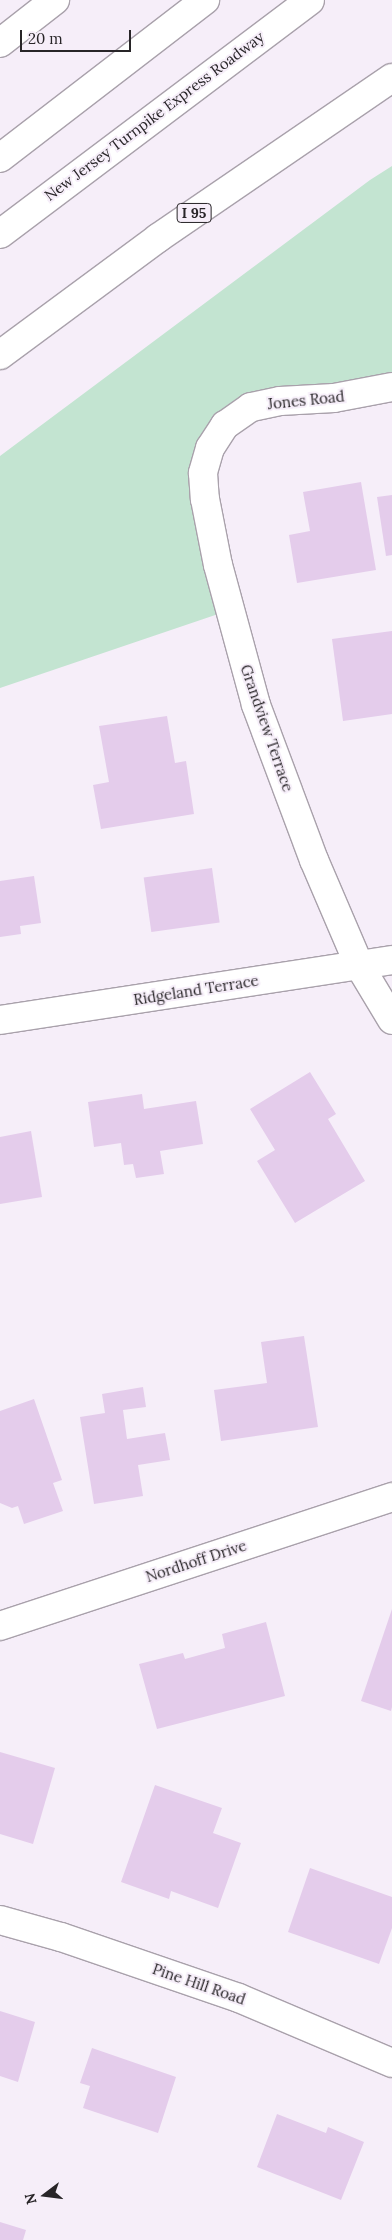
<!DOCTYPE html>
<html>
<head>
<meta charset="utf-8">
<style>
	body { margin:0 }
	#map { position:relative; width:392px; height:2240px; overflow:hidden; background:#f6eef9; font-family:Lora,serif }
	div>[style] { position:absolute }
	.green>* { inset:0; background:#c3e4d1 }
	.building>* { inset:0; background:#e4cceb; transform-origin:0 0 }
	.roads { filter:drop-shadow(1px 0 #a9a1ab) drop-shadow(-1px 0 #a9a1ab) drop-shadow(0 1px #a9a1ab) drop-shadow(0 -1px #a9a1ab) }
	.minor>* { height:28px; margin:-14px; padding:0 14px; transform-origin:14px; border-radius:14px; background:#fff }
	.highway>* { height:28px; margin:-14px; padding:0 14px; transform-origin:14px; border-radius:14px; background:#fff }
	span { translate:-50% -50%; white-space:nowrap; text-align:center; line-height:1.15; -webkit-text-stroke:4px #f6eef9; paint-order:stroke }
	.shield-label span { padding:1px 4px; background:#f6eef9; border:1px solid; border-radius:4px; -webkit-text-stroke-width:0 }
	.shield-label { font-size:14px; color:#282528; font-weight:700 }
	.street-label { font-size:15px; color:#282528 }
	.north { position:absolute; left:20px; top:2170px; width:50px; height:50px; -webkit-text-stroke:4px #f6eef9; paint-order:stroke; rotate:255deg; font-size:14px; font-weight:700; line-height:20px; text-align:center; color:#282528 }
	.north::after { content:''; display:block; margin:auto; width:18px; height:22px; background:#282528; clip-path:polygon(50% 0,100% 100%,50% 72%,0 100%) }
	.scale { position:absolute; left:20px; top:30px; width:111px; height:22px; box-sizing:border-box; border:2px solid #282528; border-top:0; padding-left:6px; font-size:15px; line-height:18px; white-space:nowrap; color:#282528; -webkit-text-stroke:4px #f6eef9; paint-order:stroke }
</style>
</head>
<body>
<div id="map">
	<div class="green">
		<i style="clip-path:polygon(392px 166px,392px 387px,280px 401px,210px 448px,230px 610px,0 688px,0 456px,370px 180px)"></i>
	</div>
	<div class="building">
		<i style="clip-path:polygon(361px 482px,376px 570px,297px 583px,289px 535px,310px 531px,303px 492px)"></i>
		<i style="clip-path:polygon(392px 495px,392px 555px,386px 556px,377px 497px)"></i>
		<i style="clip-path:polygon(392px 631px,392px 714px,343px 721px,332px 639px)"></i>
		<i style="clip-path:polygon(167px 716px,175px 763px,186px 761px,194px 814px,101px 829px,93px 785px,109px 782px,99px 726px)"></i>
		<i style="left:212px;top:868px;width:55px;height:69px;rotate:82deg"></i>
		<i style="clip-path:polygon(34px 876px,41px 923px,20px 926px,21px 934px,0 937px,0 881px)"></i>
		<i style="clip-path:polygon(310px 1072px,336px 1114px,328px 1119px,365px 1181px,295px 1223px,257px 1161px,275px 1150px,250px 1109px)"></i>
		<i style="clip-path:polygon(142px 1094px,144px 1109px,196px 1101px,203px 1144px,160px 1151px,164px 1174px,136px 1178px,133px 1164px,124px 1165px,121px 1143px,94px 1147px,88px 1102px)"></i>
		<i style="clip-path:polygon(31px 1131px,42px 1197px,0 1204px,0 1137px)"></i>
		<i style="clip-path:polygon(304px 1336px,318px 1427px,221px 1441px,214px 1390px,267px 1383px,261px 1342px)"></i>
		<i style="clip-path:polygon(143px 1387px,146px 1407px,123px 1410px,127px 1439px,165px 1433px,170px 1460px,138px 1465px,143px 1496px,94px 1504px,80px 1417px,105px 1413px,102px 1394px)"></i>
		<i style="clip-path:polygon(34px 1399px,62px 1480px,53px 1483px,63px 1511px,24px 1524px,18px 1506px,12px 1508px,0 1503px,0 1411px)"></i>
		<i style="clip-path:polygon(392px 1609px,392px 1707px,391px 1711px,361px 1701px)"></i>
		<i style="clip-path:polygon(266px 1622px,285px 1696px,157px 1729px,139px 1664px,183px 1653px,185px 1659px,225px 1648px,222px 1634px)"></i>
		<i style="clip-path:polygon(0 1752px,55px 1768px,33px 1844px,0 1834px)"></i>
		<i style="clip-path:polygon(155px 1785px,222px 1808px,213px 1833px,241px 1843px,218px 1908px,171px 1891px,169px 1899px,121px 1882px)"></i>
		<i style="clip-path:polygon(310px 1868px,392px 1897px,392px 1928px,379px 1964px,288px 1932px)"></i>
		<i style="clip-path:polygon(0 2011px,35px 2022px,18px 2082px,0 2076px)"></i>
		<i style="clip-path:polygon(92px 2048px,176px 2077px,158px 2133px,83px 2108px,90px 2086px,80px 2083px)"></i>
		<i style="clip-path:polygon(277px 2114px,326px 2133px,328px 2127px,364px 2142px,341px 2200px,257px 2167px)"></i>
		<i style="clip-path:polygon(0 2222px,26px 2230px,23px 2240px,0 2240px)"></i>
	</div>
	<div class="roads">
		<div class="minor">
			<i style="left:392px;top:387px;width:59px;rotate:169.3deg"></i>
			<i style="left:334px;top:398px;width:54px;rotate:176.8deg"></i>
			<i style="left:280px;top:401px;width:30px;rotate:168deg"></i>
			<i style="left:251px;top:407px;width:32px;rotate:145deg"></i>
			<i style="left:225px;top:425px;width:27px;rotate:123deg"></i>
			<i style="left:210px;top:448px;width:26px;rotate:106deg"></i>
			<i style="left:203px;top:473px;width:26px;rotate:86deg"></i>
			<i style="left:205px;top:499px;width:67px;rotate:78.9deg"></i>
			<i style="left:218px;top:565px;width:145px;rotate:74.8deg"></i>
			<i style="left:256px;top:705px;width:165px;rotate:69.5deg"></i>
			<i style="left:314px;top:860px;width:114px;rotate:66.8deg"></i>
			<i style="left:359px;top:965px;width:64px;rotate:59deg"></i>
			<i style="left:0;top:1020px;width:397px;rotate:-8.7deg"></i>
			<i style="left:0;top:1626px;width:413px;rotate:-18.2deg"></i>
			<i style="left:0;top:1920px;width:63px;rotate:15.6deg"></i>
			<i style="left:61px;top:1937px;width:188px;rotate:18.9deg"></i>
			<i style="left:239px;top:1998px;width:166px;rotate:23deg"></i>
		</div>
		<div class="highway">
			<i style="left:0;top:43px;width:70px;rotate:-38deg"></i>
			<i style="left:0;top:158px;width:259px;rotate:-37.6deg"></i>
			<i style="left:0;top:234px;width:388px;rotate:-37deg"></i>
			<i style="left:0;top:355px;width:197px;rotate:-36.5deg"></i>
			<i style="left:158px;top:238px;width:283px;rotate:-34.4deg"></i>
		</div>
	</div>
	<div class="shield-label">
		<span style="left:194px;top:213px">I 95</span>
	</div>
	<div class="street-label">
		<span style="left:154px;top:116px;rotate:-37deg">New Jersey Turnpike Express Roadway</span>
		<span style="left:306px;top:400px;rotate:-6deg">Jones Road</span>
		<span style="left:267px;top:728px;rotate:71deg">Grandview Terrace</span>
		<span style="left:196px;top:990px;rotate:-9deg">Ridgeland Terrace</span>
		<span style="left:196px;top:1561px;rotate:-18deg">Nordhoff Drive</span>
		<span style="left:199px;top:1984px;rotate:19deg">Pine Hill Road</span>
	</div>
	<div class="north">N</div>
	<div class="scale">20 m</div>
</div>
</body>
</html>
